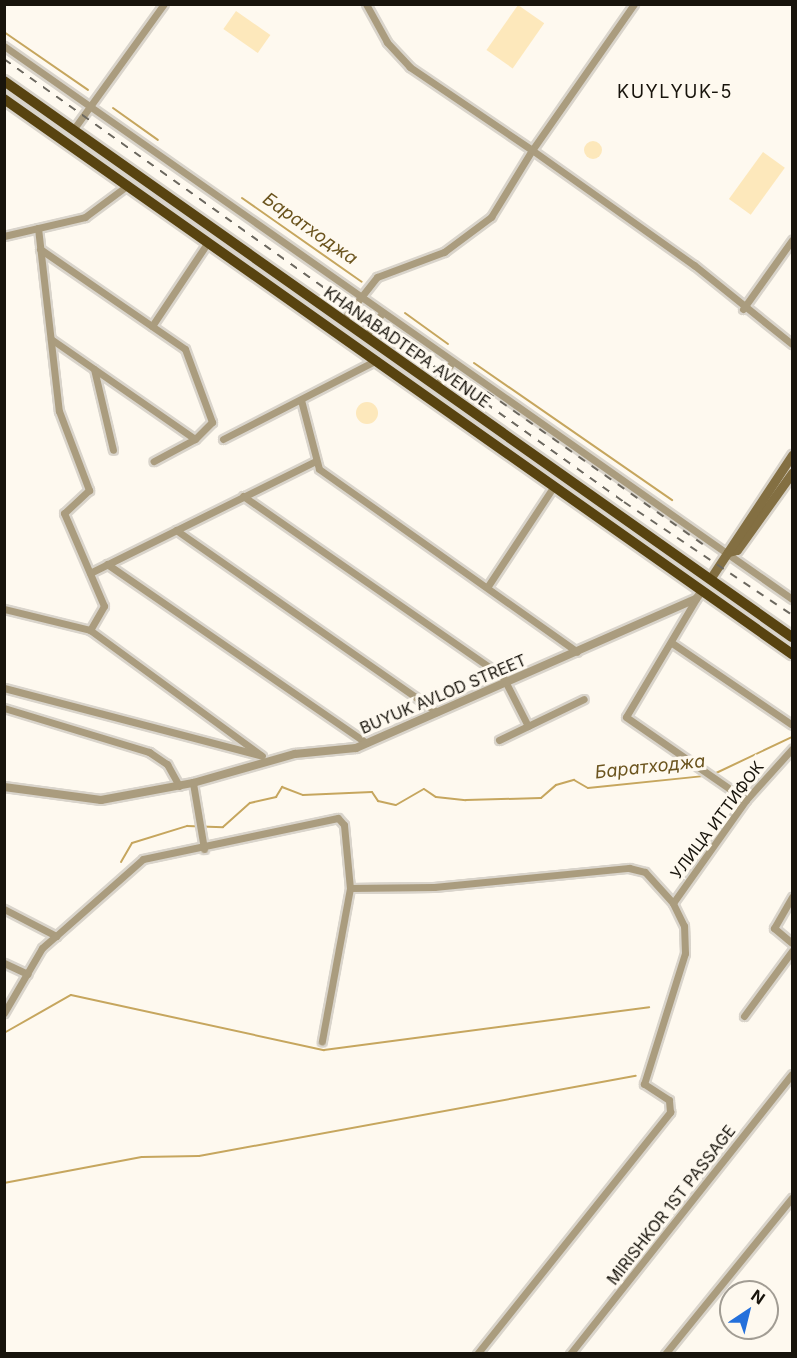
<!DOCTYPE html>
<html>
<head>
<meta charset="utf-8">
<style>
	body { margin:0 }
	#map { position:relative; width:797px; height:1358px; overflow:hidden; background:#fef9ef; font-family:Inter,sans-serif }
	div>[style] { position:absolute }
	.green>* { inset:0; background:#fde8bb; transform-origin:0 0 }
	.round { border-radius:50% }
	.stream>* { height:2px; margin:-1px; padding:0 1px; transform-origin:1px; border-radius:1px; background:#c6a65e }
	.roads { filter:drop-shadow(2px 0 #d9d4cb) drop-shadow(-2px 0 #d9d4cb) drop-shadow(0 2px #d9d4cb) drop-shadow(0 -2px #d9d4cb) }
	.minor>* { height:7px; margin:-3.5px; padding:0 3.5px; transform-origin:3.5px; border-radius:3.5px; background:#aa9c7e }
	.tertiary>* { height:8px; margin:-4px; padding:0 4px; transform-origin:4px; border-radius:4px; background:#aa9c7e }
	.secondary>* { height:9px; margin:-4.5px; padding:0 4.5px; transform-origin:4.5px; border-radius:4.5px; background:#836f42 }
	.trunk>* { height:10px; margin:-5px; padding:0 5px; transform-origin:5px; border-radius:5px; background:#584310 }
	.rail>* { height:2px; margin-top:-1px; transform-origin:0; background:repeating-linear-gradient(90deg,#6b675e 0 8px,transparent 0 16px) }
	span { translate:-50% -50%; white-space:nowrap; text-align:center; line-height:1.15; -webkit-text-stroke:6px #fef9ef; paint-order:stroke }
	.street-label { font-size:16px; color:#18140c }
	.neighbourhood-label { font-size:18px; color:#18140c; letter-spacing:1.5px }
	.water-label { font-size:18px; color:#6b541e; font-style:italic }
	.frame { position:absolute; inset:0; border:6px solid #18140c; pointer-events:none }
	.north { position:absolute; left:719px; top:1280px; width:60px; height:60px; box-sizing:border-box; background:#fef9ef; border:2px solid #a29d94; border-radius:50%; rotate:35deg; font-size:16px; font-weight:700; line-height:24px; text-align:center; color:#18140c }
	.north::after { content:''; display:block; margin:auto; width:21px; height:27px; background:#2470db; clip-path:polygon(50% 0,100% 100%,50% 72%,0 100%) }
</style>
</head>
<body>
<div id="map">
	<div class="green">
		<i style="left:518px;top:5px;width:32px;height:55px;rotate:35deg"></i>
		<i style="left:236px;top:11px;width:42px;height:22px;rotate:35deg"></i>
		<i class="round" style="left:584px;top:141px;width:18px;height:18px"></i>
		<i style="left:763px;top:152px;width:27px;height:58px;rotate:36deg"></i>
		<i class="round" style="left:356px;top:402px;width:22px;height:22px"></i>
	</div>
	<div class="stream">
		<i style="left:4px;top:32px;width:102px;rotate:34.6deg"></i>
		<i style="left:113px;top:108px;width:55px;rotate:35.4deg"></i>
		<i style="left:242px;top:198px;width:146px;rotate:35deg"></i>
		<i style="left:405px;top:313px;width:53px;rotate:35.8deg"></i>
		<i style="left:474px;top:363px;width:241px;rotate:34.7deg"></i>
		<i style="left:714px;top:774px;width:86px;rotate:-25.4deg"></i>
		<i style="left:121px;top:862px;width:22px;rotate:-60deg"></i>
		<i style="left:132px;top:843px;width:58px;rotate:-17.2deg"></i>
		<i style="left:187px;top:826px;width:36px;rotate:2deg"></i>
		<i style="left:223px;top:827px;width:36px;rotate:-42deg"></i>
		<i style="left:250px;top:803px;width:27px;rotate:-13deg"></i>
		<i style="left:276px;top:797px;width:12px;rotate:-59deg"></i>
		<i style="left:282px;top:787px;width:22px;rotate:21deg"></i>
		<i style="left:303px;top:795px;width:69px;rotate:-2.5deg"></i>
		<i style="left:372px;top:792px;width:11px;rotate:56deg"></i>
		<i style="left:378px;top:801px;width:18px;rotate:13deg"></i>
		<i style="left:396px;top:805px;width:32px;rotate:-30deg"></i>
		<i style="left:424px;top:789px;width:14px;rotate:34deg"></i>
		<i style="left:436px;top:797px;width:30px;rotate:6deg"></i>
		<i style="left:466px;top:800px;width:75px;rotate:-1.5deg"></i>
		<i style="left:541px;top:798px;width:20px;rotate:-41deg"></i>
		<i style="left:556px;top:785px;width:19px;rotate:-16deg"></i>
		<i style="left:574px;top:780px;width:16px;rotate:30deg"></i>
		<i style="left:588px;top:788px;width:118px;rotate:-5.9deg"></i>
		<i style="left:4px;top:1033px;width:77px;rotate:-29.6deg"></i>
		<i style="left:71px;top:995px;width:259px;rotate:12.3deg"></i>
		<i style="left:324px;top:1050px;width:328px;rotate:-7.5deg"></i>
		<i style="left:4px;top:1183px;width:140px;rotate:-10.7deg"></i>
		<i style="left:142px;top:1157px;width:57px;rotate:-1deg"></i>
		<i style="left:199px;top:1156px;width:444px;rotate:-10.4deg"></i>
	</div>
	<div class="roads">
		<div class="minor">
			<i style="left:634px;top:4px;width:178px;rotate:124.9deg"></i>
			<i style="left:532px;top:150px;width:199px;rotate:35.4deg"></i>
			<i style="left:694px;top:265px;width:126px;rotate:38.9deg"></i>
			<i style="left:4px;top:46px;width:963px;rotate:35.06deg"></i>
			<i style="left:73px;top:130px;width:155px;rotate:-54.2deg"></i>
			<i style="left:38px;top:228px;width:184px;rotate:83.5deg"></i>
			<i style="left:59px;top:411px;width:85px;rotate:69.2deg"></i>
			<i style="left:89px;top:490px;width:34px;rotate:137deg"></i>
			<i style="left:64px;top:513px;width:101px;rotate:66.7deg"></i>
			<i style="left:104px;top:606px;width:28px;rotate:120deg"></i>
			<i style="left:4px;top:236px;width:83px;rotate:-13.2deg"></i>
			<i style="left:85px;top:217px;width:54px;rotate:-36.7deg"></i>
			<i style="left:40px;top:249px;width:176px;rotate:34.6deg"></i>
			<i style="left:185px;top:349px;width:78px;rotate:69.7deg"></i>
			<i style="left:212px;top:422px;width:24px;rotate:135deg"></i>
			<i style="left:195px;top:439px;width:47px;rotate:151.8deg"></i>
			<i style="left:743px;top:309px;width:85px;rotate:-54.6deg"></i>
			<i style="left:343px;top:320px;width:55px;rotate:-51.7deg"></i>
			<i style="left:377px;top:277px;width:72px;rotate:-20.5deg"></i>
			<i style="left:444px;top:252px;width:59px;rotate:-36.7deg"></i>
			<i style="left:491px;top:217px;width:79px;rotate:-58.5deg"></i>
			<i style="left:532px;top:150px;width:148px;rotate:-145.8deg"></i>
			<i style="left:410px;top:67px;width:34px;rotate:-133deg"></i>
			<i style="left:387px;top:42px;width:43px;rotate:-118.9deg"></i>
			<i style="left:152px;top:326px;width:101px;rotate:-56.3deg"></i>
			<i style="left:366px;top:336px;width:28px;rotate:-55deg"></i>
			<i style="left:51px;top:339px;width:175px;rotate:34.8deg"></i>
			<i style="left:94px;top:369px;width:83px;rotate:76.8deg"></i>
			<i style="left:436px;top:386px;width:29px;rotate:-56deg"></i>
			<i style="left:301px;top:400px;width:71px;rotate:75.4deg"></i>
			<i style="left:319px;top:469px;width:316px;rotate:35.3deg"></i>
			<i style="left:223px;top:439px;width:173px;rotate:-27.2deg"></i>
			<i style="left:243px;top:496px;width:317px;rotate:34.8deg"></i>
			<i style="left:503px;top:677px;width:55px;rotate:63deg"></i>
			<i style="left:176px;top:530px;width:318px;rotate:34.9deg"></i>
			<i style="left:107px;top:564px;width:315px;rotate:34.6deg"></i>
			<i style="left:90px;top:573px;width:250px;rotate:-26.4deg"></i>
			<i style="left:488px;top:586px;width:120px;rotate:-56.6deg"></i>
			<i style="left:696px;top:599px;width:137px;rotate:120.7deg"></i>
			<i style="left:626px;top:717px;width:146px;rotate:34.7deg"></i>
			<i style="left:4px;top:609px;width:89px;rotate:13.7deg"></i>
			<i style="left:90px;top:630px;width:213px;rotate:36.2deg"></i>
			<i style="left:672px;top:643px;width:145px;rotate:34.3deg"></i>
			<i style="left:4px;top:688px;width:265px;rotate:14.7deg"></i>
			<i style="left:4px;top:708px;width:152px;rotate:16.9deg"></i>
			<i style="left:149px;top:752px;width:22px;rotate:34deg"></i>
			<i style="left:167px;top:764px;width:25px;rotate:61deg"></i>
			<i style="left:499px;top:740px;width:94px;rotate:-25.8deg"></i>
			<i style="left:193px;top:783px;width:67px;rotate:80.5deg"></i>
			<i style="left:350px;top:888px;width:84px;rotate:-0.7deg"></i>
			<i style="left:434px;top:887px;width:196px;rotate:-5.6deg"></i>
			<i style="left:629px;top:868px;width:16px;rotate:14deg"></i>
			<i style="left:645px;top:872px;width:42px;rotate:47.9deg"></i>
			<i style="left:792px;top:897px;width:36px;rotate:120deg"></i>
			<i style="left:774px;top:928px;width:23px;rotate:40deg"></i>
			<i style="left:4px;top:909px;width:59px;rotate:27.4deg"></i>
			<i style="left:56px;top:936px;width:116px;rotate:-41.5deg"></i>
			<i style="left:143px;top:859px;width:199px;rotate:-11.9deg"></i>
			<i style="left:338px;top:818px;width:9px;rotate:49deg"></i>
			<i style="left:344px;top:825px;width:63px;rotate:84.6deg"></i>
			<i style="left:350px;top:888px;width:156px;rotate:100.4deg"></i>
			<i style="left:4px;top:963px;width:26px;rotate:25deg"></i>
			<i style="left:4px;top:1013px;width:75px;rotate:-59.7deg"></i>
			<i style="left:42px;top:948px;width:18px;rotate:-41deg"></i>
			<i style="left:744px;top:1016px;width:81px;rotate:-53.6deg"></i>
			<i style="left:477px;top:1354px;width:310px;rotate:-51.4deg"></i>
			<i style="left:670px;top:1112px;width:12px;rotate:-95deg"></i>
			<i style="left:669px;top:1100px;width:30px;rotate:-147deg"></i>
			<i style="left:644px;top:1084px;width:137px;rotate:-72.6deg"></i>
			<i style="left:685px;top:953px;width:27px;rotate:-92deg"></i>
			<i style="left:684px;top:926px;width:25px;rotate:-116deg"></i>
			<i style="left:673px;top:903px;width:126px;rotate:-54.7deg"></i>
			<i style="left:746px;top:800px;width:69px;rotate:-48deg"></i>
			<i style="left:570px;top:1354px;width:357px;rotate:-51.6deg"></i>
			<i style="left:665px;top:1354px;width:201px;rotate:-50.9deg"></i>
		</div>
		<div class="tertiary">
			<i style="left:4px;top:787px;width:98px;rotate:7.6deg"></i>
			<i style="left:101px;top:800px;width:94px;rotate:-10.5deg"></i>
			<i style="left:193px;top:783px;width:106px;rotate:-15.9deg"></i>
			<i style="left:295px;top:754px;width:61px;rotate:-5.6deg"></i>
			<i style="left:356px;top:748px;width:371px;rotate:-23.7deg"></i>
			<i style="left:696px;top:599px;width:10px;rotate:-53deg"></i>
		</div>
		<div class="secondary">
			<i style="left:728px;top:552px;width:9px;rotate:-13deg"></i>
			<i style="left:737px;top:550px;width:95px;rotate:-54.5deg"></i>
			<i style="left:710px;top:579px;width:149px;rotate:-56.5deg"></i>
		</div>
		<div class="trunk">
			<i style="left:4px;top:81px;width:964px;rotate:35.21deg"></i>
			<i style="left:4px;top:99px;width:964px;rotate:35.16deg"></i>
		</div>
	</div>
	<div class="rail">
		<i style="left:4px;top:59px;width:762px;rotate:35.55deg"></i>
		<i style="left:624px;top:502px;width:202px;rotate:33.9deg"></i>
		<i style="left:487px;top:392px;width:267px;rotate:35.2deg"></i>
	</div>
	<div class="street-label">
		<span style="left:407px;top:347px;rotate:35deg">KHANABADTEPA AVENUE</span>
		<span style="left:443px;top:694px;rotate:-23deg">BUYUK AVLOD STREET</span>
		<span style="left:717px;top:820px;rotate:-53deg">УЛИЦА ИТТИФОК</span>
		<span style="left:671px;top:1205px;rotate:-52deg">MIRISHKOR 1ST PASSAGE</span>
	</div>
	<div class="neighbourhood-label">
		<span style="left:675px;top:92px">KUYLYUK-5</span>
	</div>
	<div class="water-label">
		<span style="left:310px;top:229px;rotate:35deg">Баратходжа</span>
		<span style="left:650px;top:767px;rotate:-6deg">Баратходжа</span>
	</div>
	<div class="frame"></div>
	<div class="north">N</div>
</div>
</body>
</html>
